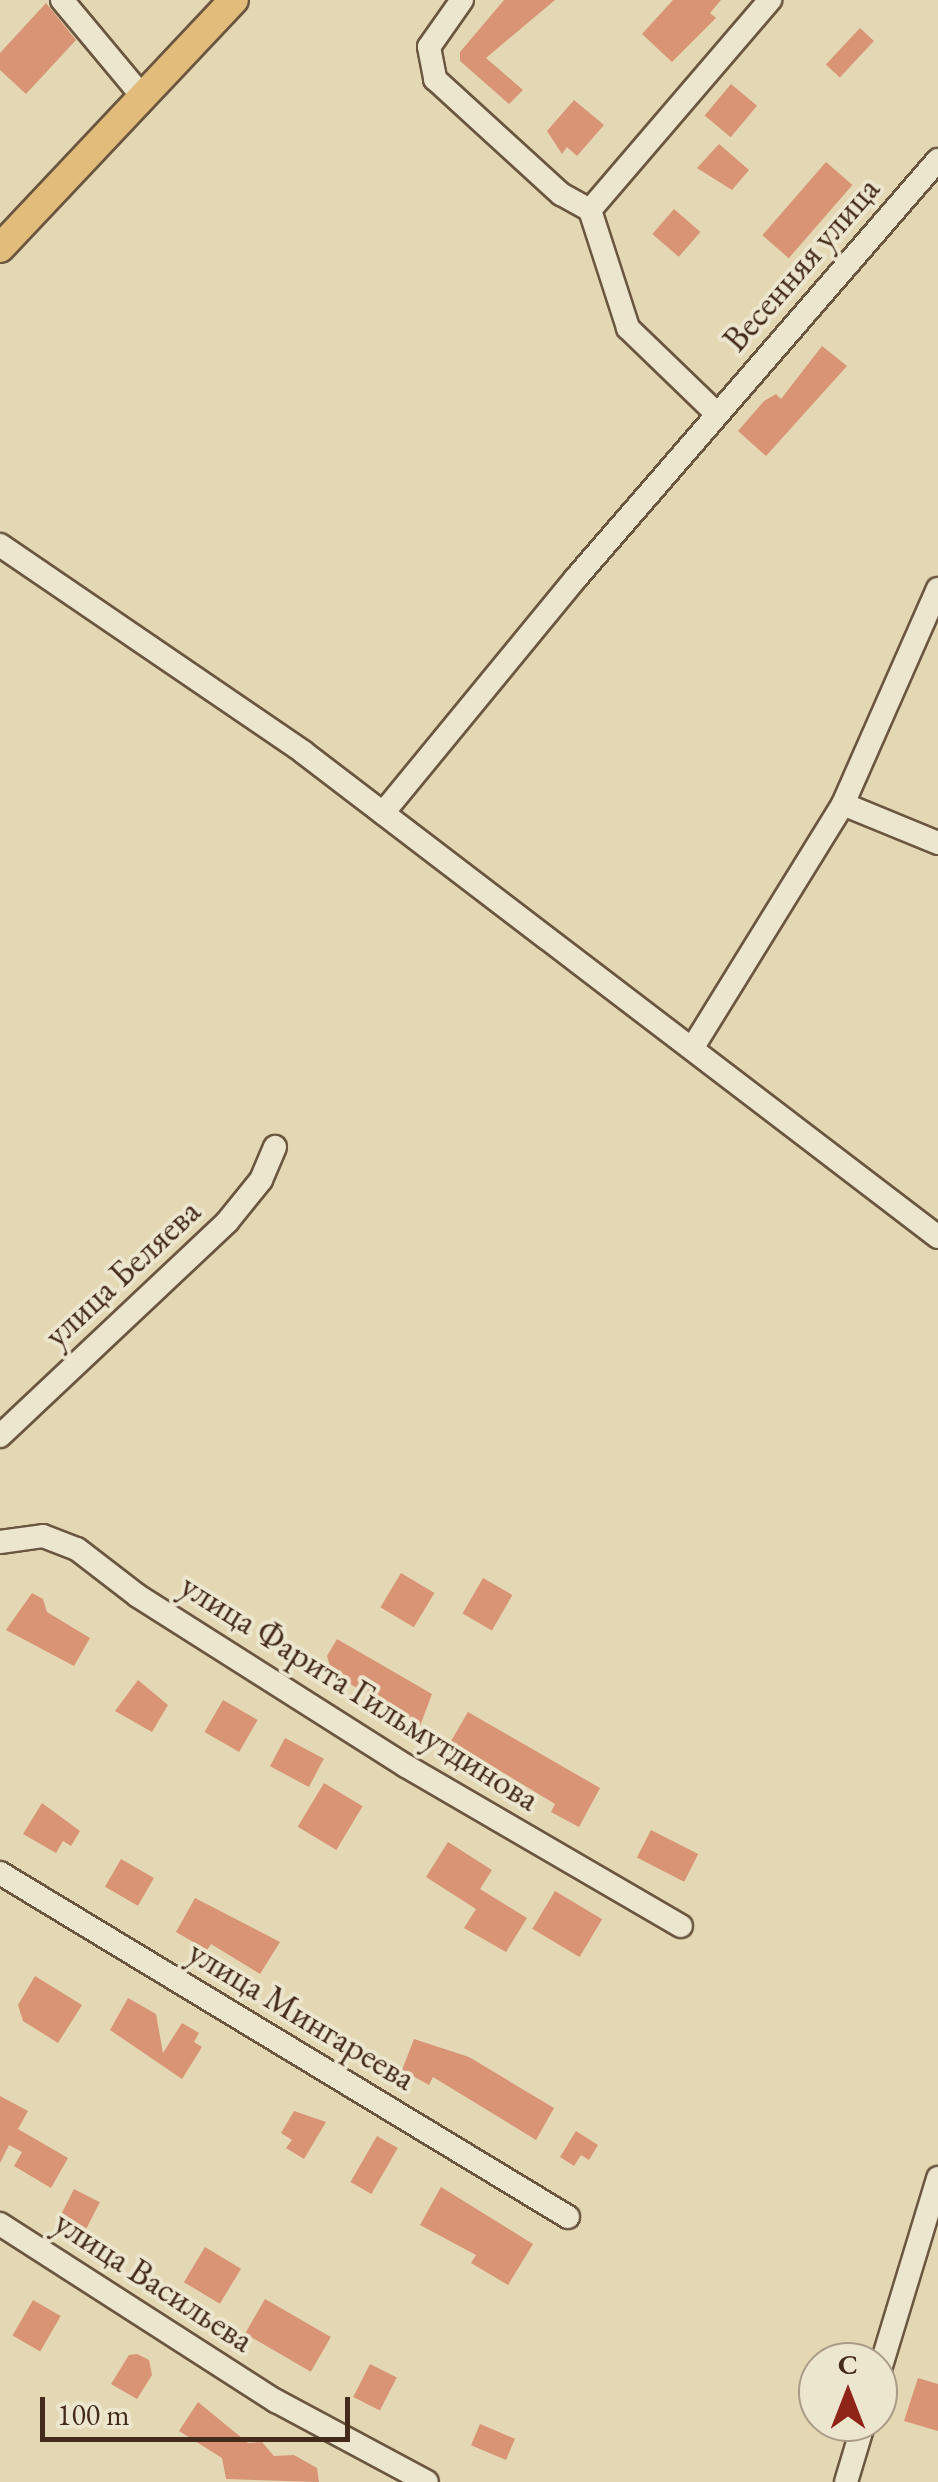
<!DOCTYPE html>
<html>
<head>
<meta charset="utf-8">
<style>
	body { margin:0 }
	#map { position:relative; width:938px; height:2482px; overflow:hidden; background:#e3d8b3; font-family:"EB Garamond",serif }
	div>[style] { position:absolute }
	.building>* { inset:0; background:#d89474; transform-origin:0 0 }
	.roads { filter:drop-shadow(2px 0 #6b5640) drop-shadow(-2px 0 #6b5640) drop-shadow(0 2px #6b5640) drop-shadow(0 -2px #6b5640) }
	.minor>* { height:22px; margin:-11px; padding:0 11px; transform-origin:11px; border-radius:11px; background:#ede6ce }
	.major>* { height:28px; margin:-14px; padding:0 14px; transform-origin:14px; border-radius:14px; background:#e2bc7a }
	span { translate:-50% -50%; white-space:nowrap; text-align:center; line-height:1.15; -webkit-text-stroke:8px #ede6ce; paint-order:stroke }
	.street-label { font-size:35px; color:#432a1a }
	.north { position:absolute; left:798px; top:2342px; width:100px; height:100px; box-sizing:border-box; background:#ede6ce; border:2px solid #a99b86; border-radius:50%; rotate:0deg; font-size:28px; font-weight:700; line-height:40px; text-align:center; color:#432a1a }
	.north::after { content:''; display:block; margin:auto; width:35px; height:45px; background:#8f2418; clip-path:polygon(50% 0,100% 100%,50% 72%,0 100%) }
	.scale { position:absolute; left:40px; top:2397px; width:310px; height:45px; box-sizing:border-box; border:5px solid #432a1a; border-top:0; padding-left:12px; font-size:30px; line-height:35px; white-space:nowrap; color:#432a1a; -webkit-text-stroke:8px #ede6ce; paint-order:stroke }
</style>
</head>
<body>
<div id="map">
	<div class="building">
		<i style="clip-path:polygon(504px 0,555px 0,486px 58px,523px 90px,509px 104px,460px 61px,460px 52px)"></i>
		<i style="clip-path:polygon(673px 0,721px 0,710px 13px,716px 18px,672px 62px,642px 34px)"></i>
		<i style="clip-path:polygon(46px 3px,76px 40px,26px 94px,0 70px,0 53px)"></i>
		<i style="left:860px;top:28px;width:19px;height:50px;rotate:43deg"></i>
		<i style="left:731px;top:84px;width:34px;height:41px;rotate:40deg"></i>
		<i style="clip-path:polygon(574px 100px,604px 125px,577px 156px,567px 147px,562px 154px,547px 131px)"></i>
		<i style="clip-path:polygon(719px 144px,749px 170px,732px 190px,697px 168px)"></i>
		<i style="left:826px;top:162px;width:35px;height:97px;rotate:41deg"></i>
		<i style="left:674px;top:209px;width:35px;height:33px;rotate:41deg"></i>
		<i style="clip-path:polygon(822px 346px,847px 366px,766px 456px,738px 431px,764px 401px,776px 394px,781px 399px)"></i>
		<i style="left:401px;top:1573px;width:39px;height:40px;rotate:31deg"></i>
		<i style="left:483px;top:1578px;width:34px;height:41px;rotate:30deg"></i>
		<i style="clip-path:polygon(32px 1593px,43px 1599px,47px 1612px,90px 1638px,74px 1666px,6px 1630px)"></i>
		<i style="clip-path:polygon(337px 1639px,432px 1694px,420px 1726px,332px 1673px,327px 1656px)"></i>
		<i style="clip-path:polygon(138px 1680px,168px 1705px,152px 1732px,115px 1711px)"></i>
		<i style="left:223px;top:1700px;width:40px;height:37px;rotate:30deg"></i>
		<i style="clip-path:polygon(468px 1712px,600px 1788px,579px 1827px,551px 1812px,555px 1804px,451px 1741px)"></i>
		<i style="left:285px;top:1738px;width:44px;height:32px;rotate:28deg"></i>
		<i style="left:324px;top:1783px;width:45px;height:51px;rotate:31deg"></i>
		<i style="clip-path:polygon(42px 1803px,80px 1831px,71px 1846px,63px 1841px,56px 1853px,23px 1834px)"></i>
		<i style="left:651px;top:1830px;width:53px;height:31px;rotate:27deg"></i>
		<i style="clip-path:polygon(448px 1842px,492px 1870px,480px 1889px,527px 1918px,506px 1952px,464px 1928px,476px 1909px,426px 1877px)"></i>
		<i style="left:121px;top:1859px;width:38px;height:32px;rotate:30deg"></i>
		<i style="left:555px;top:1891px;width:55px;height:44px;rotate:31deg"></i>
		<i style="clip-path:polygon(195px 1898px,280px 1942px,260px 1974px,211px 1944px,207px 1950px,176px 1932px)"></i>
		<i style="clip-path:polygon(35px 1976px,82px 2005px,58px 2043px,23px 2021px,18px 2005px)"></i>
		<i style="clip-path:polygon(128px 1998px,156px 2014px,163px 2053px,182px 2023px,199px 2033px,194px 2042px,202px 2047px,182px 2079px,110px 2030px)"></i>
		<i style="clip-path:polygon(414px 2039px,469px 2057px,554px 2108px,536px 2140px,433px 2077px,429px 2085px,402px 2070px)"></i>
		<i style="clip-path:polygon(0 2096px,28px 2111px,18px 2129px,68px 2158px,51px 2188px,14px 2166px,22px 2152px,9px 2145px,0 2163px)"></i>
		<i style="clip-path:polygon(294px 2111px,326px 2122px,304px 2159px,286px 2148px,292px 2140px,281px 2133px)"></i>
		<i style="clip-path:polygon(576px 2131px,598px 2145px,589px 2160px,581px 2155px,574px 2166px,560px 2157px)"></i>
		<i style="left:377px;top:2136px;width:24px;height:53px;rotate:30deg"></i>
		<i style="clip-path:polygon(441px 2187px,533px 2244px,508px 2285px,471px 2263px,476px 2255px,420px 2225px)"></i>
		<i style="left:74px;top:2189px;width:29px;height:33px;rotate:27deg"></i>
		<i style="left:205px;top:2247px;width:42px;height:41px;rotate:31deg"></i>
		<i style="left:265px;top:2299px;width:76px;height:40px;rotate:30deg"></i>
		<i style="left:33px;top:2300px;width:32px;height:41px;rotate:30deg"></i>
		<i style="clip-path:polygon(137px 2354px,149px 2360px,152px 2375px,137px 2399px,111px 2384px,129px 2355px)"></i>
		<i style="left:370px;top:2364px;width:30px;height:37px;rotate:27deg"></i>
		<i style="clip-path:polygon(918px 2378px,938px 2384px,938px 2431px,904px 2421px)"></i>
		<i style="clip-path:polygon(198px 2402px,248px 2443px,262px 2442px,274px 2456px,294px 2455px,317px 2468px,319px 2482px,226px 2479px,222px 2458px,179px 2431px)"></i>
		<i style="left:480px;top:2424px;width:38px;height:23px;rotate:23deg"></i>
	</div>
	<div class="roads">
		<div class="minor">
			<i style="left:62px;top:0;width:125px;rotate:50.2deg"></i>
			<i style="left:462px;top:0;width:57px;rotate:125.1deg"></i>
			<i style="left:429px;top:47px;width:33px;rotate:79deg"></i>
			<i style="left:435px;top:79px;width:171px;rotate:42.4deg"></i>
			<i style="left:561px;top:194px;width:33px;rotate:29deg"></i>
			<i style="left:590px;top:210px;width:124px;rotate:72.1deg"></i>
			<i style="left:628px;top:328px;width:124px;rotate:44deg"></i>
			<i style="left:590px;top:210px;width:277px;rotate:-49.4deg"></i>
			<i style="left:0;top:545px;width:367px;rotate:34.3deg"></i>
			<i style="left:303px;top:752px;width:799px;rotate:37.37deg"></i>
			<i style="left:843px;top:804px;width:103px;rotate:22.3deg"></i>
			<i style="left:383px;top:813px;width:304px;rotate:-50.6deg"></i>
			<i style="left:576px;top:578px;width:553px;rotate:-49.11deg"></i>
			<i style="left:693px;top:1047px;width:286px;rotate:-58.3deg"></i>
			<i style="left:843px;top:804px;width:235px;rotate:-66.2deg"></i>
			<i style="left:0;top:1436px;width:312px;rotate:-43.3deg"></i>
			<i style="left:227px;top:1222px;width:54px;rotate:-51deg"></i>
			<i style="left:261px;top:1180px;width:36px;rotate:-67deg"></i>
			<i style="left:0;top:1542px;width:43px;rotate:-7.9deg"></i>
			<i style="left:43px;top:1536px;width:36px;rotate:21deg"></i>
			<i style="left:77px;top:1549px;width:77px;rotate:37.6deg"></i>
			<i style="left:138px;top:1596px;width:317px;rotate:32.4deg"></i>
			<i style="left:406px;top:1766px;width:318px;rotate:30.2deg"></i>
			<i style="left:0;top:1873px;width:664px;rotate:31.2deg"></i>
			<i style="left:0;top:2224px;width:328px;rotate:32.7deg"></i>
			<i style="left:276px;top:2401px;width:171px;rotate:28.2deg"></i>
			<i style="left:878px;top:2376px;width:207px;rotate:-73.1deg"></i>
			<i style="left:846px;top:2482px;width:63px;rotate:-73.3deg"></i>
		</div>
		<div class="major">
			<i style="left:0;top:248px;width:341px;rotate:-46.7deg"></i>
		</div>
	</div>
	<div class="street-label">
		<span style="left:801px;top:264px;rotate:-49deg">Весенняя улица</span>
		<span style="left:122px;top:1273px;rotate:-43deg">улица Беляева</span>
		<span style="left:360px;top:1692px;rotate:32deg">улица Фарита Гильмутдинова</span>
		<span style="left:302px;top:2015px;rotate:31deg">улица Мингареева</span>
		<span style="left:154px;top:2281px;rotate:33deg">улица Васильева</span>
	</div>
	<div class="north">С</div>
	<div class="scale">100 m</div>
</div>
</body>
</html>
